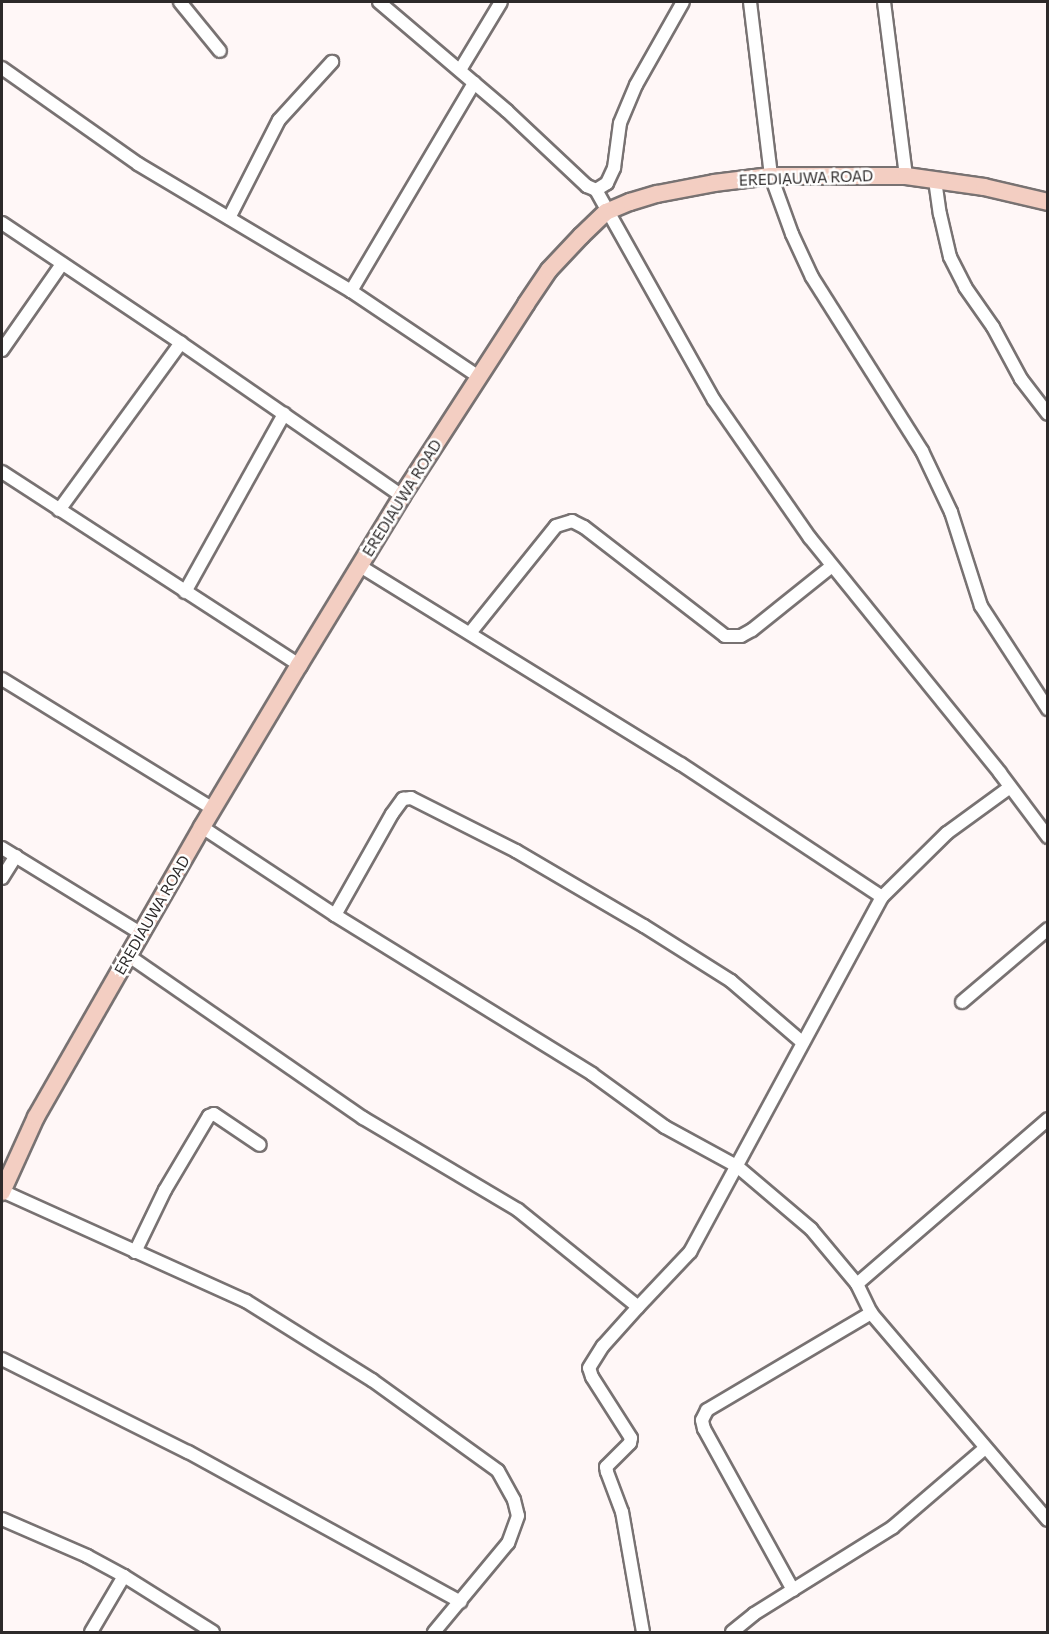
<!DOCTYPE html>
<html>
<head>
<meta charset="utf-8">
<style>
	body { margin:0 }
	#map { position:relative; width:1049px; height:1634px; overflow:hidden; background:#fff7f7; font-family:Commissioner,sans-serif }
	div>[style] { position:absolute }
	.roads { filter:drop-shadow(2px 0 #787272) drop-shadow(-2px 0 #787272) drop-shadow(0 2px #787272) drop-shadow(0 -2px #787272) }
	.street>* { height:12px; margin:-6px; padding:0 6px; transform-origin:6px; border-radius:6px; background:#fff }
	.secondary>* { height:16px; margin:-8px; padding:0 8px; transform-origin:8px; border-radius:8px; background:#f3cec2 }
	span { translate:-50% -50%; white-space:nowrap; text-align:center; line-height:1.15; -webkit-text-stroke:5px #fff; paint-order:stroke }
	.street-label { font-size:15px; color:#2d2a2a }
	.frame { position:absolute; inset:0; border:3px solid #2d2a2a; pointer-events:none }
</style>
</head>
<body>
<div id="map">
	<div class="roads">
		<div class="street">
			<i style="left:180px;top:2px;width:63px;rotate:50.8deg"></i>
			<i style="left:379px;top:2px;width:168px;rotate:40.4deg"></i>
			<i style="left:507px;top:111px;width:110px;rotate:43.2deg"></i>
			<i style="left:587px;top:186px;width:10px;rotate:24deg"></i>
			<i style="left:596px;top:190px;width:241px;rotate:60.7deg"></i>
			<i style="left:714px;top:400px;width:168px;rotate:55.2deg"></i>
			<i style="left:810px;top:538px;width:302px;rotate:51deg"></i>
			<i style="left:1000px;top:773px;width:80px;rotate:53.1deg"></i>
			<i style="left:750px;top:2px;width:175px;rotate:83.1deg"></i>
			<i style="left:771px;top:176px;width:62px;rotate:70.1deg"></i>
			<i style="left:792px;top:234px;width:47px;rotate:65.1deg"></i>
			<i style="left:812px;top:277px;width:206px;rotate:57.7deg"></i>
			<i style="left:922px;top:451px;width:68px;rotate:64.6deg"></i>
			<i style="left:951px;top:512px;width:99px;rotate:72.3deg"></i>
			<i style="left:981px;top:606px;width:123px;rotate:57deg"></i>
			<i style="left:884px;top:2px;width:175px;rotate:82.8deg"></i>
			<i style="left:2px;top:68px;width:166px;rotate:35.2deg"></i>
			<i style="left:138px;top:164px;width:248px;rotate:30.8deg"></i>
			<i style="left:351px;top:291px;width:154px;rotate:33.9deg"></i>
			<i style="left:460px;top:70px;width:79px;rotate:-58.9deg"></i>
			<i style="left:935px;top:180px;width:34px;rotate:82deg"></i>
			<i style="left:940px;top:214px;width:44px;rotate:76.9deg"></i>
			<i style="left:950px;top:257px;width:34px;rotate:63deg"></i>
			<i style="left:965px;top:287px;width:49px;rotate:55deg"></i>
			<i style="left:993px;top:327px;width:59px;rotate:61.7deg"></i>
			<i style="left:1021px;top:379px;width:44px;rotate:52.4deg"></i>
			<i style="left:596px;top:190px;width:13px;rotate:-32deg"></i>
			<i style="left:607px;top:183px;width:17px;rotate:-65deg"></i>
			<i style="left:614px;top:168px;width:45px;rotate:-82.4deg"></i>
			<i style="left:620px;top:123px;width:41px;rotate:-67.2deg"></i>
			<i style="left:636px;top:85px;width:95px;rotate:-60.5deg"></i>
			<i style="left:229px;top:218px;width:110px;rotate:-63deg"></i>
			<i style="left:279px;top:120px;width:79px;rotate:-47.6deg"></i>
			<i style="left:2px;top:223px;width:216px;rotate:33.8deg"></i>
			<i style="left:181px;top:343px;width:269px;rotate:34.7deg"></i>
			<i style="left:351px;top:291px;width:242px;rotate:-59.4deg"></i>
			<i style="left:2px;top:350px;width:105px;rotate:-55.1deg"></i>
			<i style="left:2px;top:472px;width:354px;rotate:33deg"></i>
			<i style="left:59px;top:510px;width:207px;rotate:-53.9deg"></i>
			<i style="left:360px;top:566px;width:377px;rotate:31.7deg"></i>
			<i style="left:681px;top:764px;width:241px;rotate:33.5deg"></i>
			<i style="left:185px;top:592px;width:204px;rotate:-60.9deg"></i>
			<i style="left:470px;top:633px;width:137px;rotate:-51.2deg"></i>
			<i style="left:556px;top:526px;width:17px;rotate:-17deg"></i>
			<i style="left:572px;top:521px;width:13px;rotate:27deg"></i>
			<i style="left:584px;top:527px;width:178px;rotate:37.7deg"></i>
			<i style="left:725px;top:636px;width:16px"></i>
			<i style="left:741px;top:636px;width:13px;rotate:-29deg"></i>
			<i style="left:752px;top:630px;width:102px;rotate:-38.7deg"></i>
			<i style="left:2px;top:679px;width:248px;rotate:31.6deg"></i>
			<i style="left:202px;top:827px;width:159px;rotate:33.5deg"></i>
			<i style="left:335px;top:915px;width:302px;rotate:31.7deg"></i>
			<i style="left:592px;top:1074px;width:90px;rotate:36deg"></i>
			<i style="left:665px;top:1127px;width:83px;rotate:28.7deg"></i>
			<i style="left:738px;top:1167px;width:96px;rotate:40.3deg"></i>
			<i style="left:811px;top:1229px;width:72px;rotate:50.1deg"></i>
			<i style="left:857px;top:1284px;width:32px;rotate:64deg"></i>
			<i style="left:871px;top:1313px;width:272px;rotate:49.5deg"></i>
			<i style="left:2px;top:848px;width:164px;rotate:31.6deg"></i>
			<i style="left:2px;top:878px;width:26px;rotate:-58deg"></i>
			<i style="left:335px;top:915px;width:116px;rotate:-60.6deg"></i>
			<i style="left:392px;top:814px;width:19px;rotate:-54deg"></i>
			<i style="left:403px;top:799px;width:8px;rotate:-7deg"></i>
			<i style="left:411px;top:798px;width:118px;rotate:26.8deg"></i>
			<i style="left:516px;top:851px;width:148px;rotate:30.4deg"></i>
			<i style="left:644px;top:926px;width:103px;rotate:32.3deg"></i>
			<i style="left:731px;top:981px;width:94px;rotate:40.7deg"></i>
			<i style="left:129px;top:956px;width:285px;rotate:34.7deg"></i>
			<i style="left:363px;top:1118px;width:180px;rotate:30.7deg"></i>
			<i style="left:518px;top:1210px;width:154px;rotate:38.9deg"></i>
			<i style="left:962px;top:1002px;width:113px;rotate:-40.3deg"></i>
			<i style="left:2px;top:1191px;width:268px;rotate:24.3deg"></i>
			<i style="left:246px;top:1301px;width:149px;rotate:32.1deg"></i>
			<i style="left:372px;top:1380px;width:155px;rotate:35.8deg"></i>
			<i style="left:498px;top:1471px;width:33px;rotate:61deg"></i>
			<i style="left:514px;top:1500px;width:16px;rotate:76deg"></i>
			<i style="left:518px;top:1516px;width:29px;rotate:110deg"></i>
			<i style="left:508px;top:1543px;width:116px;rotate:129.7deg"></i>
			<i style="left:135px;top:1252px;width:69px;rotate:-64.2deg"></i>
			<i style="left:165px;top:1190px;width:86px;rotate:-59.3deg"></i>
			<i style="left:209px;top:1116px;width:5px;rotate:-22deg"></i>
			<i style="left:214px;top:1114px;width:55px;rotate:34deg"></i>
			<i style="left:857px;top:1284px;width:252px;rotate:-40.8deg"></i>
			<i style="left:2px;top:1359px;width:208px;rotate:26.6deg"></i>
			<i style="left:188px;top:1452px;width:311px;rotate:28.8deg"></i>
			<i style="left:2px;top:1519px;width:93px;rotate:23.5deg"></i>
			<i style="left:87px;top:1556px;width:42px;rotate:28.4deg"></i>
			<i style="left:124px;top:1576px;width:105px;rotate:32.2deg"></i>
			<i style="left:793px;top:1590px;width:184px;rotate:-118.9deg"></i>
			<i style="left:704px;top:1429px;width:9px;rotate:-103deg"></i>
			<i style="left:702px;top:1420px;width:11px;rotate:-63deg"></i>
			<i style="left:707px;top:1410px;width:191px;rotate:-30.6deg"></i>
			<i style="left:91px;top:1632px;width:65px;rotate:-59.5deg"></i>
			<i style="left:643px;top:1632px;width:122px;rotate:-99.9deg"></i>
			<i style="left:622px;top:1512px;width:43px;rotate:-110.6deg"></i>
			<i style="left:607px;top:1472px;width:5px;rotate:-101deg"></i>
			<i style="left:606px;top:1467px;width:34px;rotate:-45deg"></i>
			<i style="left:630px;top:1443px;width:5px;rotate:-79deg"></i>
			<i style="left:631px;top:1438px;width:72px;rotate:-122.6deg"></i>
			<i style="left:592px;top:1377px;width:9px;rotate:-108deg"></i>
			<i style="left:589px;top:1368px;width:26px;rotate:-58deg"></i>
			<i style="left:603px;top:1346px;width:52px;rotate:-48.1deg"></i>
			<i style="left:638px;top:1307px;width:76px;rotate:-46.6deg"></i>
			<i style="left:690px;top:1252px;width:404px;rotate:-61.6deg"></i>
			<i style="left:882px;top:897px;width:91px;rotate:-44.6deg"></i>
			<i style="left:947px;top:833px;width:78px;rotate:-36.1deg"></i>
			<i style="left:732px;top:1632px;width:28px;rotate:-39deg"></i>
			<i style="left:754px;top:1614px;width:164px;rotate:-32deg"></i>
			<i style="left:893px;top:1527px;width:120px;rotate:-40.6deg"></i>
		</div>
		<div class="secondary">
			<i style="left:2px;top:1192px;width:82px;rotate:-65.6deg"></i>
			<i style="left:36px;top:1117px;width:334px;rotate:-60.2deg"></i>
			<i style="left:202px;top:827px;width:189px;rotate:-59.1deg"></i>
			<i style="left:299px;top:665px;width:198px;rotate:-58.6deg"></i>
			<i style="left:402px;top:496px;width:229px;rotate:-57.1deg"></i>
			<i style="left:526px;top:304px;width:41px;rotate:-55.9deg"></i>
			<i style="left:549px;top:270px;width:47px;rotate:-46.7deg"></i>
			<i style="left:581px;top:236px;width:35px;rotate:-44deg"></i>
			<i style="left:606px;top:212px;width:26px;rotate:-23deg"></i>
			<i style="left:630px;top:202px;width:28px;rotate:-17deg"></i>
			<i style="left:657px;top:194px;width:58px;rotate:-10.9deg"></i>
			<i style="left:714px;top:183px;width:57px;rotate:-7deg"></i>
			<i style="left:771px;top:176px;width:135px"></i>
			<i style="left:906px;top:176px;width:79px;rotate:8deg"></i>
			<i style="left:984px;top:187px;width:66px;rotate:13.2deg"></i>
		</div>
	</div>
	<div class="street-label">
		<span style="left:806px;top:178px;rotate:-2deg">EREDIAUWA ROAD</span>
		<span style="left:402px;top:498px;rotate:-58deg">EREDIAUWA ROAD</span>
		<span style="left:152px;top:915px;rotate:-60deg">EREDIAUWA ROAD</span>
	</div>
	<div class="frame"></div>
</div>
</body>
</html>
